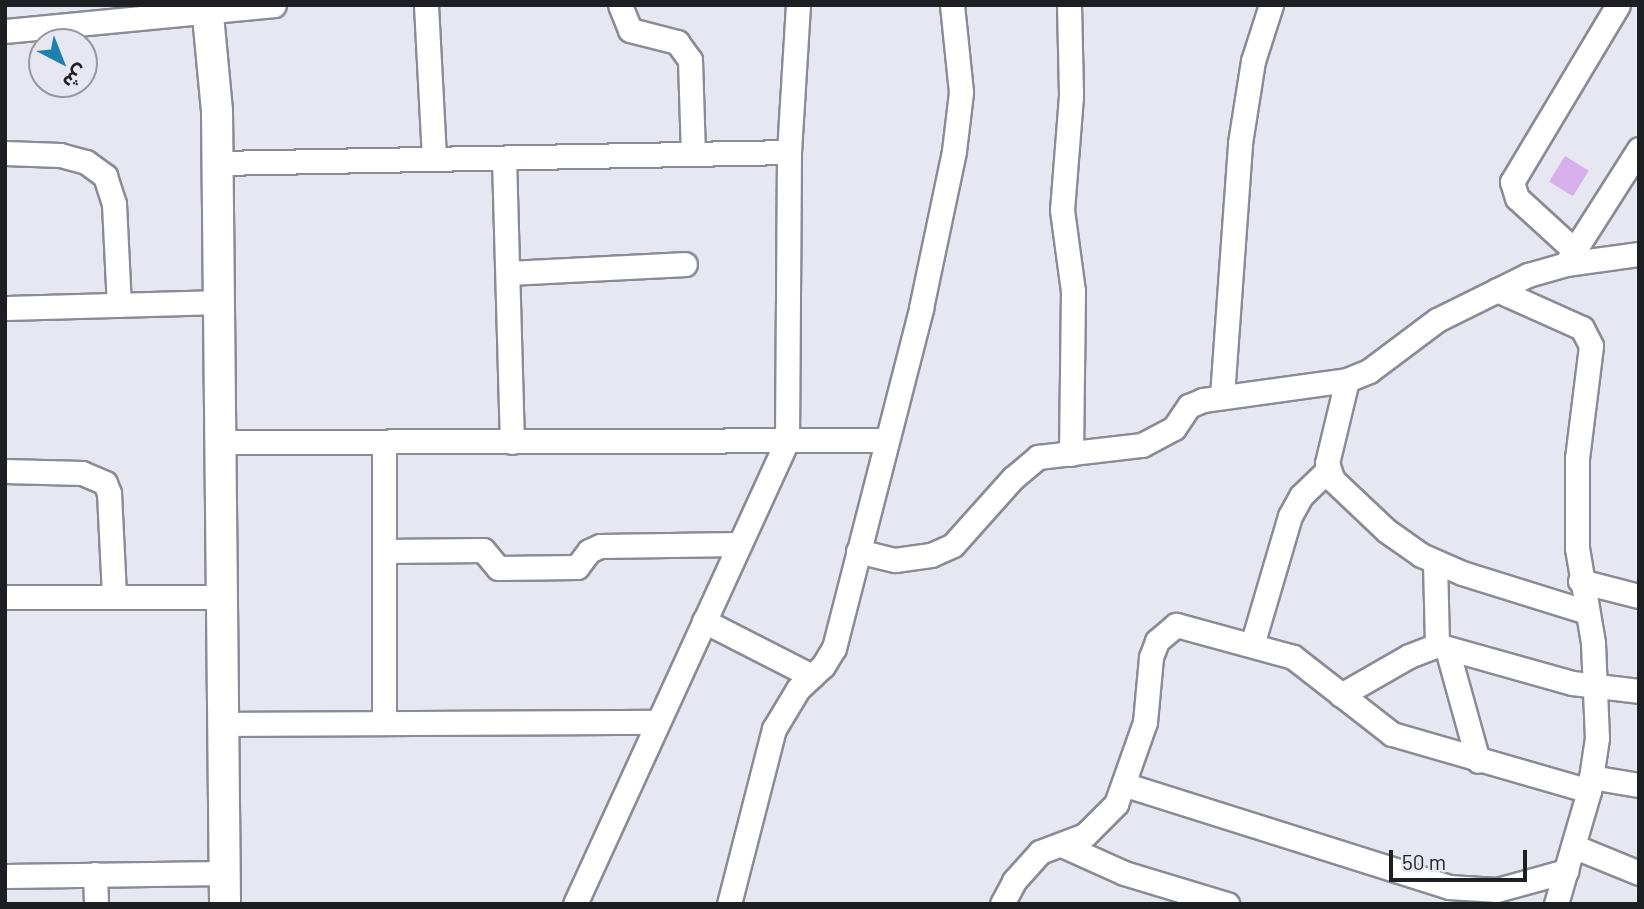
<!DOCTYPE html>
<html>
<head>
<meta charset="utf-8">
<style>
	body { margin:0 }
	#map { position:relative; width:1644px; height:909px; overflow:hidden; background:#e7e7f2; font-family:Barlow,"Noto Sans Arabic",sans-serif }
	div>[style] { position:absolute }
	.building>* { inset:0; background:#d7afec; transform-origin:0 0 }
	.roads { filter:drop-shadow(2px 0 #8a8b95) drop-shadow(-2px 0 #8a8b95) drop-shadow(0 2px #8a8b95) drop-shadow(0 -2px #8a8b95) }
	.minor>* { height:23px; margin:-11.5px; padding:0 11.5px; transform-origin:11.5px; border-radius:11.5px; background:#fff }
	.major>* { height:30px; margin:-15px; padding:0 15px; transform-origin:15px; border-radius:15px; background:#fff }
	span { translate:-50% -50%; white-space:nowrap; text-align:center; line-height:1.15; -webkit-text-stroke:5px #e7e7f2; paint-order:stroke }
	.frame { position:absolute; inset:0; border:7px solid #1e1f23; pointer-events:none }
	.north { position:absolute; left:28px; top:28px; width:70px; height:70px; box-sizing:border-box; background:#e7e7f2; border:2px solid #97979f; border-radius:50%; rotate:138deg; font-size:19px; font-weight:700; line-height:28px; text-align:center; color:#1e1f23 }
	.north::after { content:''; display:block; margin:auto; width:24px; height:32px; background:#1e80ac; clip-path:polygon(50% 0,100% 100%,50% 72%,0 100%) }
	.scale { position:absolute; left:1389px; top:850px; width:138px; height:32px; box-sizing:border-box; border:4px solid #1e1f23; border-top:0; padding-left:9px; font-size:21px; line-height:24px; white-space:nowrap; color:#1e1f23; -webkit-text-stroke:5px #e7e7f2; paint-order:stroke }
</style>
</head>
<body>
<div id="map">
	<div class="building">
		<i style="left:1565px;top:156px;width:28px;height:30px;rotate:32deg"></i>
	</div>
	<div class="roads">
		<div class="minor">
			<i style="left:426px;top:5px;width:154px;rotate:87deg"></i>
			<i style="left:620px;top:5px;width:27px;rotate:68deg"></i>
			<i style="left:630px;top:30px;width:49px;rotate:14.3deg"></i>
			<i style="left:677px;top:42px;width:22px;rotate:54deg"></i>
			<i style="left:690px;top:60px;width:94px;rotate:88.2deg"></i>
			<i style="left:1069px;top:5px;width:91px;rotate:88.7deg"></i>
			<i style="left:1071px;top:96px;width:114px;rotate:94.5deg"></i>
			<i style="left:1062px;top:210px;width:82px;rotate:82.3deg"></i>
			<i style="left:1073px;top:291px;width:163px;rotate:90.7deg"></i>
			<i style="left:5px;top:31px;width:270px;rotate:-5.5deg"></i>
			<i style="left:5px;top:153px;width:55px;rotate:2.1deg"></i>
			<i style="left:60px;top:155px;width:27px;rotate:15deg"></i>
			<i style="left:86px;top:162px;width:24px;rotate:36deg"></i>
			<i style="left:105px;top:176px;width:29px;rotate:72deg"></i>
			<i style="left:114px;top:204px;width:101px;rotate:87.2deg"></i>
			<i style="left:504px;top:158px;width:284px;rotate:88.4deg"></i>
			<i style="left:218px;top:163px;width:571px;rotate:-1.1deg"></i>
			<i style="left:789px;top:152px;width:147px;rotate:-86.5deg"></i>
			<i style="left:1574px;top:250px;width:77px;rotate:-137.6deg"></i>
			<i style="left:1517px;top:198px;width:17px;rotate:-107deg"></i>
			<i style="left:1512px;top:182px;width:206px;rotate:-59.1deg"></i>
			<i style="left:1567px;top:262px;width:134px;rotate:-57.5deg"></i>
			<i style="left:510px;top:273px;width:175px;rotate:-2.9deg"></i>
			<i style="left:1497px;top:290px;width:93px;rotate:24.1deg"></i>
			<i style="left:1582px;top:328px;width:20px;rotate:63deg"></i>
			<i style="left:1591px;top:346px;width:113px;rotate:97.1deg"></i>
			<i style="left:1577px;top:458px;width:90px;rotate:90deg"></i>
			<i style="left:1577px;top:548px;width:96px;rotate:80.4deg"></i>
			<i style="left:1593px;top:643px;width:95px;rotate:87.6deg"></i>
			<i style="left:1597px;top:738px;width:54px;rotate:98.6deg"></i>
			<i style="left:1589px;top:791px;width:118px;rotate:106.3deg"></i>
			<i style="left:5px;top:308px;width:214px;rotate:-1.6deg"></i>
			<i style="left:1347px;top:380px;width:85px;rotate:103.5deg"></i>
			<i style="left:1327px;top:463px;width:18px;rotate:71deg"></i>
			<i style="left:1333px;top:480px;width:74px;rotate:43.4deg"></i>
			<i style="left:1387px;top:531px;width:42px;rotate:35.2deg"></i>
			<i style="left:1421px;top:555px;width:45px;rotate:23.7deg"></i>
			<i style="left:1462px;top:573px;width:131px;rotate:17.3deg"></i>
			<i style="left:1222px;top:396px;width:254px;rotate:-85.9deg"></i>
			<i style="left:1240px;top:143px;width:83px;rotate:-81deg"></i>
			<i style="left:1253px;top:61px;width:59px;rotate:-72.2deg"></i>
			<i style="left:220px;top:442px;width:665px;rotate:-0.17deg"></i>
			<i style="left:5px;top:471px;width:77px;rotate:1.5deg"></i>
			<i style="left:82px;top:473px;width:25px;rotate:23deg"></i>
			<i style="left:105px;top:483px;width:11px;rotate:68deg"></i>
			<i style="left:109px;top:493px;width:104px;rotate:87.2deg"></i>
			<i style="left:384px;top:551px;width:99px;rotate:-0.6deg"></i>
			<i style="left:483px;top:550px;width:23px;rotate:50deg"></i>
			<i style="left:498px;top:568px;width:79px;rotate:-0.7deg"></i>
			<i style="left:577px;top:567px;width:20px;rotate:-53deg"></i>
			<i style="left:589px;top:551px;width:12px;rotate:-24deg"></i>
			<i style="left:600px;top:546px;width:139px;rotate:-0.8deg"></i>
			<i style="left:858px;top:551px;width:38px;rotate:14deg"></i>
			<i style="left:895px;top:560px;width:36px;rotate:-8deg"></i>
			<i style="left:931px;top:555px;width:24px;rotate:-24deg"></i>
			<i style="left:953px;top:545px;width:90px;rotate:-48.2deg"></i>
			<i style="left:1013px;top:478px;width:33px;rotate:-40deg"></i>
			<i style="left:1038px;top:457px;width:105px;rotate:-6.6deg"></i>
			<i style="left:1142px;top:445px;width:36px;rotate:-28deg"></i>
			<i style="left:1174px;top:428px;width:27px;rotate:-56deg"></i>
			<i style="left:1189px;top:406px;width:15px;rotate:-23deg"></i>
			<i style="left:1203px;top:400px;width:145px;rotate:-7.9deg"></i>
			<i style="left:1347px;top:380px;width:24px;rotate:-22deg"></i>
			<i style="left:1369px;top:371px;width:85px;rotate:-36.9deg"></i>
			<i style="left:1437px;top:320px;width:102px;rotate:-26.3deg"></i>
			<i style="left:1528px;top:275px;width:40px;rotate:-16deg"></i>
			<i style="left:1566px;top:264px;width:74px;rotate:-7.8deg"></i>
			<i style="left:1435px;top:562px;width:83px;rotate:88.6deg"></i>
			<i style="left:1437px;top:645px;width:140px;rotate:15.7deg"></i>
			<i style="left:1572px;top:683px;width:67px;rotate:6.8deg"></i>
			<i style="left:1580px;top:581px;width:61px;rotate:14.3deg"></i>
			<i style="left:5px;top:597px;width:217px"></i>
			<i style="left:704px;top:621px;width:121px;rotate:27deg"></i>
			<i style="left:1252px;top:645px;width:134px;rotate:-73.6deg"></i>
			<i style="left:1290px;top:516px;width:23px;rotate:-61deg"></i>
			<i style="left:1301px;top:496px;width:37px;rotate:-44deg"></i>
			<i style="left:1447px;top:649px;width:116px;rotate:74.5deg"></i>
			<i style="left:1341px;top:695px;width:78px;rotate:-29.8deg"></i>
			<i style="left:1409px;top:656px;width:30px;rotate:-21deg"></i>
			<i style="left:384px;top:723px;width:281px;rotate:-90deg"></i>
			<i style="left:223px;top:724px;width:434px;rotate:-0.3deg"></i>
			<i style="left:1591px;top:777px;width:49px;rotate:9.5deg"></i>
			<i style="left:1126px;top:785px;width:339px;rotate:17.5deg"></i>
			<i style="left:1449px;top:887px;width:48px;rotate:3.6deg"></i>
			<i style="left:1497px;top:890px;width:72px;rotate:-15.4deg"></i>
			<i style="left:1064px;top:846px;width:66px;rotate:24.2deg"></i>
			<i style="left:1124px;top:873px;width:108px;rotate:16.8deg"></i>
			<i style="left:1573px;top:846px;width:71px;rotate:22.2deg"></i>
			<i style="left:95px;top:874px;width:30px;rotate:88deg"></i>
			<i style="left:5px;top:876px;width:220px;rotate:-0.8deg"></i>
			<i style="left:575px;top:904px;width:509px;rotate:-65.4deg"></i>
			<i style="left:787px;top:441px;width:289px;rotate:-89.6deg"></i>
			<i style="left:729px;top:904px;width:181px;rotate:-75.6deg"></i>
			<i style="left:774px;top:729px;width:47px;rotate:-59deg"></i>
			<i style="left:798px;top:689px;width:34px;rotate:-43deg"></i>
			<i style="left:823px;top:666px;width:21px;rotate:-59deg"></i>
			<i style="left:834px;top:648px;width:351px;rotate:-75.6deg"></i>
			<i style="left:921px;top:308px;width:160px;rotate:-78.1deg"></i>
			<i style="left:954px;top:151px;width:59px;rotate:-83.2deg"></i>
			<i style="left:961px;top:92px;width:87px;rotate:-95.9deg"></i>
			<i style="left:1002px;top:904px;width:26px;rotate:-62deg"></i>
			<i style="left:1014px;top:881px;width:39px;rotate:-48deg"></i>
			<i style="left:1040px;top:852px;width:48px;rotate:-20.7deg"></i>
			<i style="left:1085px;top:835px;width:44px;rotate:-45deg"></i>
			<i style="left:1116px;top:804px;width:87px;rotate:-70.5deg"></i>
			<i style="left:1145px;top:722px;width:65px;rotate:-84.7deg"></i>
			<i style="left:1151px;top:657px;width:17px;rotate:-69deg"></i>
			<i style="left:1157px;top:641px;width:25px;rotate:-40deg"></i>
			<i style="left:1176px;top:625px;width:121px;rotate:15.3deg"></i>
			<i style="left:1293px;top:657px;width:125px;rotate:37.9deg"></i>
			<i style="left:1392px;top:734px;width:205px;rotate:16.1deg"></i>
		</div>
		<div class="major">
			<i style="left:207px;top:5px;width:106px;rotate:84.6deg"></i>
			<i style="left:217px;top:111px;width:793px;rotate:89.42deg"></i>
		</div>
	</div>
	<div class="frame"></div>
	<div class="north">ش</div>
	<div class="scale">50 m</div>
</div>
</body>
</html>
